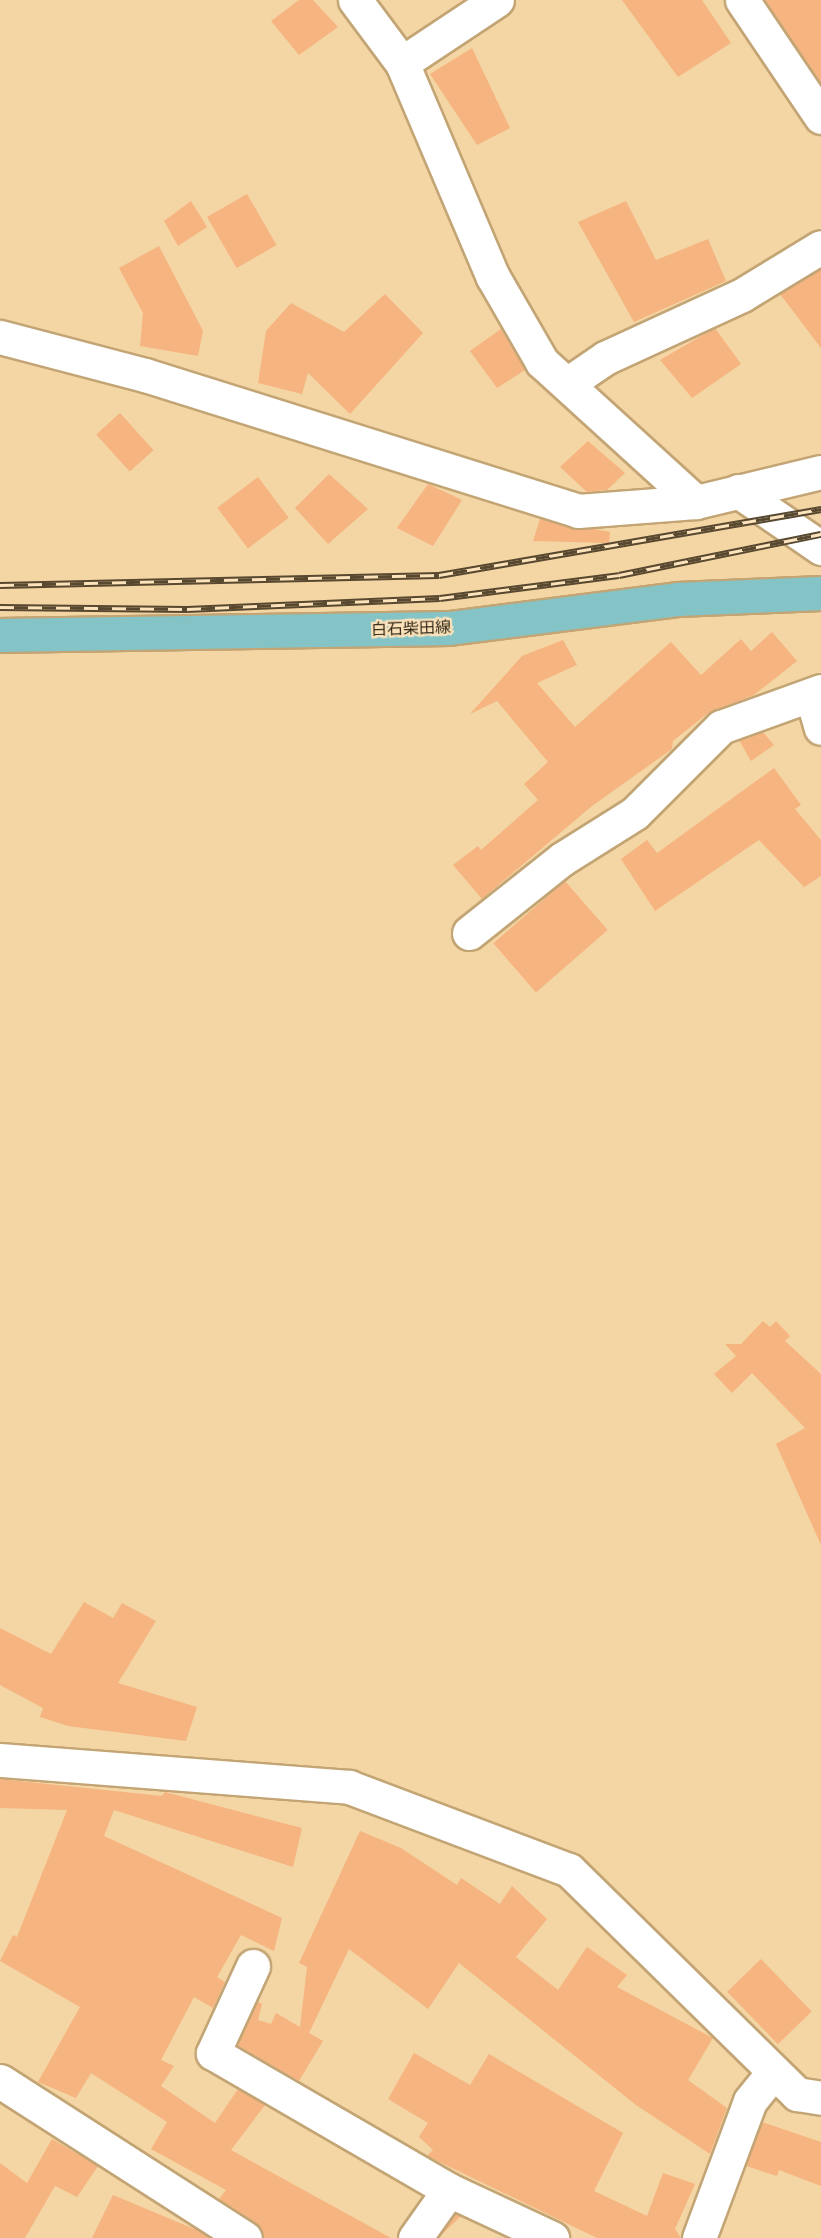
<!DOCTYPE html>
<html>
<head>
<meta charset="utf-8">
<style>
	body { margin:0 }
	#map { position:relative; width:821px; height:2238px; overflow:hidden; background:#f4d5a4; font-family:"Libre Baskerville","Noto Sans JP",serif }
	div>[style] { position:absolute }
	.building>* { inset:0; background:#f5b480; transform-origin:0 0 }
	.roads { filter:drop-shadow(2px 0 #c3a575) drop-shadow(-2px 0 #c3a575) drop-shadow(0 2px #c3a575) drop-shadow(0 -2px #c3a575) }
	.minor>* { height:33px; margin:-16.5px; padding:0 16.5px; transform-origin:16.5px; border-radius:16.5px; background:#fff }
	.major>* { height:33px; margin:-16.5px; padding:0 16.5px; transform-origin:16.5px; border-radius:16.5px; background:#84c4c6 }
	.rail>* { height:7px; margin-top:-3.5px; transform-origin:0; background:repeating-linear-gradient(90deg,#fce3bc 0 14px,#57482f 0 28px); box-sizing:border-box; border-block:2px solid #57482f }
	span { translate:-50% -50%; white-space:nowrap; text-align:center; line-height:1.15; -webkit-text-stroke:4.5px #fce3bc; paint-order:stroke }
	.street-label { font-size:16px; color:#352916 }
</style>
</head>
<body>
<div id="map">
	<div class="building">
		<i style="clip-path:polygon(299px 0,313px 0,338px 27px,299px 55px,271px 21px)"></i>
		<i style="clip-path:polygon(622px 0,702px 0,731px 43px,678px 77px)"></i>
		<i style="clip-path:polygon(765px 0,821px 0,821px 83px)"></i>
		<i style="clip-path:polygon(472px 48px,510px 128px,477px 145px,430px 74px)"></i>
		<i style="left:247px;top:194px;width:59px;height:46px;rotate:60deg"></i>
		<i style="clip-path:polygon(191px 201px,207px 227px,178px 246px,164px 221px)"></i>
		<i style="clip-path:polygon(626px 201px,656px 260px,708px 239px,726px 281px,634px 322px,578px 222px)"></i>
		<i style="clip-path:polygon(159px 246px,203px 331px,198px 356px,140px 346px,143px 313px,119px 268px)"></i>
		<i style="clip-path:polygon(821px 269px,821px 348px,780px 294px)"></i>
		<i style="clip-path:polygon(385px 294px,423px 333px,350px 414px,308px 373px,302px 394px,258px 383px,266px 331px,291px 303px,344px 332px)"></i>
		<i style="clip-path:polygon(715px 328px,741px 364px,692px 398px,660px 360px)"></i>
		<i style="clip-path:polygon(501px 329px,525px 370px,497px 388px,470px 351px)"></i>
		<i style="left:120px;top:413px;width:50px;height:32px;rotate:48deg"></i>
		<i style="clip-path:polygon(588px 441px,625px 473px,607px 490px,587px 492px,560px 467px)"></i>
		<i style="clip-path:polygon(329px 474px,368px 509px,328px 544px,295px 508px)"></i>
		<i style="left:258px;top:477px;width:51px;height:51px;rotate:53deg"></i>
		<i style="clip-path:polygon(428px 484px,462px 500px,433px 546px,397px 528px)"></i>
		<i style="clip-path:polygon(540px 519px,610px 532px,609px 543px,533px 541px)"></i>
		<i style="clip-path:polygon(772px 632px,797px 661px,754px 695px,708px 713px,673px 741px,672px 749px,592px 806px,482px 899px,453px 865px,478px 846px,481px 850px,538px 800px,524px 784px,548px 762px,497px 701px,470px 714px,522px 656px,563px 640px,577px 665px,537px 683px,575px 727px,671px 642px,701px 675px,741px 639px,751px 651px)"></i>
		<i style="clip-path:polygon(763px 732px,774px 745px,751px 761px,739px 740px)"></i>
		<i style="clip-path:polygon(774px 768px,801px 805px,795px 809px,821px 840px,821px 876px,804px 887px,759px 840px,655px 911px,621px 859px,647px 840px,657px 853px)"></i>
		<i style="left:565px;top:881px;width:65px;height:95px;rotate:49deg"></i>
		<i style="clip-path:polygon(763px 1321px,770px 1327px,776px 1321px,790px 1336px,785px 1341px,821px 1374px,821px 1545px,776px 1444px,805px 1428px,752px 1373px,732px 1393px,714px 1374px,736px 1356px,725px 1344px,741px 1344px)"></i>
		<i style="clip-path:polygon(84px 1602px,113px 1618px,122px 1603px,156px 1621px,118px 1683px,197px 1707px,186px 1741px,68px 1726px,40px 1717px,43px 1708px,0 1685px,0 1628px,51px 1654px)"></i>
		<i style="clip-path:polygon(0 1779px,162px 1796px,165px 1792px,302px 1828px,293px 1867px,114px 1810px,104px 1836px,282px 1918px,274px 1951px,241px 1935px,217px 1977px,225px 1982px,213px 2008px,194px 1997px,161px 2060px,174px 2066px,161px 2086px,215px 2123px,238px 2089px,265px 2105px,231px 2150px,391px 2238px,264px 2238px,256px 2223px,219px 2199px,226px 2190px,151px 2149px,167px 2122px,91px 2073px,76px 2098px,38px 2082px,80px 2007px,0 1961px,13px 1935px,17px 1937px,67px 1810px,0 1808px)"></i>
		<i style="clip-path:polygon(360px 1831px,401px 1848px,457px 1885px,461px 1878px,500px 1904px,512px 1886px,547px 1919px,516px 1957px,558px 1990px,587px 1947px,627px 1975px,617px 1987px,713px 2038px,688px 2080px,727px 2108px,710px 2154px,636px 2105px,459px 1963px,428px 2009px,349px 1949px,309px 2033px,323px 2041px,299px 2081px,237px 2045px,257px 2001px,262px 2004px,258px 2020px,271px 2024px,276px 2013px,300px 2027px,307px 1967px,299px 1963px)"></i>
		<i style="left:761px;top:1959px;width:73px;height:47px;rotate:46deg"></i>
		<i style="clip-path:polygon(414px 2053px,470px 2085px,489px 2054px,623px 2133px,594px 2191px,647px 2216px,663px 2173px,695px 2184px,675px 2229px,681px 2238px,597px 2238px,427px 2156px,433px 2150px,419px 2137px,428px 2123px,388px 2099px)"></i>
		<i style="clip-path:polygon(762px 2122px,821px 2142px,821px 2186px,779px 2170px,777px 2176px,746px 2166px)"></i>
		<i style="clip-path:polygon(52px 2139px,98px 2166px,77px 2197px,55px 2186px,25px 2238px,0 2238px,0 2163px,27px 2183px)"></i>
		<i style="clip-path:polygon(113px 2195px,199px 2231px,210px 2238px,92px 2238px)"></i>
		<i style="clip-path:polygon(455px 2214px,461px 2216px,438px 2238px)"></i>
	</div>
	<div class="roads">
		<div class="minor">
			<i style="left:355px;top:0;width:79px;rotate:53.3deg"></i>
			<i style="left:402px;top:63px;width:233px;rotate:67deg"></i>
			<i style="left:493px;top:277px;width:98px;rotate:60deg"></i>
			<i style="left:542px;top:362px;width:208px;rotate:42.3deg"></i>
			<i style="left:742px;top:0;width:141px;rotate:56deg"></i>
			<i style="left:402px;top:63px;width:114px;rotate:-33.6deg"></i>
			<i style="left:0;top:337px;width:150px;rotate:14.7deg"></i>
			<i style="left:145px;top:375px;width:454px;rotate:17.4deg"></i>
			<i style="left:578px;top:511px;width:118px;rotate:-4.4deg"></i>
			<i style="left:696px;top:502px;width:129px;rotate:-13.5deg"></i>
			<i style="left:567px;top:384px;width:46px;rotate:-34.4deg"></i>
			<i style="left:605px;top:358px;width:151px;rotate:-24.7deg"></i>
			<i style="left:742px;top:295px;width:92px;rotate:-31.3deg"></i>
			<i style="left:738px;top:491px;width:101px;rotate:34.5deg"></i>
			<i style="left:812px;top:697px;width:32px;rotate:74deg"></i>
			<i style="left:469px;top:933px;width:119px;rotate:-38.5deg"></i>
			<i style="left:562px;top:859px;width:86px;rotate:-32.2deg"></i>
			<i style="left:635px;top:813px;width:122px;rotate:-45deg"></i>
			<i style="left:721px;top:727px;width:106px;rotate:-19.8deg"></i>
			<i style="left:0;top:1760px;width:350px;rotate:4.4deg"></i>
			<i style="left:349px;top:1787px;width:235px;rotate:20.7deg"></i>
			<i style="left:569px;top:1870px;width:320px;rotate:44.5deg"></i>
			<i style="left:797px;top:2094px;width:24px;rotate:9deg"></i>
			<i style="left:253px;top:1966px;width:96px;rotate:114.7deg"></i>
			<i style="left:213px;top:2053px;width:273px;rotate:30.1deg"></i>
			<i style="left:449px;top:2190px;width:114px;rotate:25deg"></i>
			<i style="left:0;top:2081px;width:291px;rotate:32.7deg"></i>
			<i style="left:415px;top:2238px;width:59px;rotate:-54.7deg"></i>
			<i style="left:699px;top:2238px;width:146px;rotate:-69.6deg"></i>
			<i style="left:750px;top:2101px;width:38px;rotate:-51deg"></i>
		</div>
		<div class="major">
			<i style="left:0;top:635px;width:449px;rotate:-0.9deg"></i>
			<i style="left:449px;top:628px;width:230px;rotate:-7.2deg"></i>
			<i style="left:677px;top:599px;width:144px;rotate:-2.4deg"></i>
		</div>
	</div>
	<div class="rail">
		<i style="left:0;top:585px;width:439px;rotate:-1.3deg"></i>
		<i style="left:439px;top:575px;width:388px;rotate:-9.8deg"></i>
		<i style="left:0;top:607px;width:187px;rotate:0.6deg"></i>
		<i style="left:187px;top:609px;width:253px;rotate:-2.5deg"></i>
		<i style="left:440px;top:598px;width:180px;rotate:-7.3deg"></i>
		<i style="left:619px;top:575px;width:206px;rotate:-11.5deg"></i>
	</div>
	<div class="street-label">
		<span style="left:411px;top:628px;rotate:-2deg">白石柴田線</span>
	</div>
</div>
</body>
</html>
